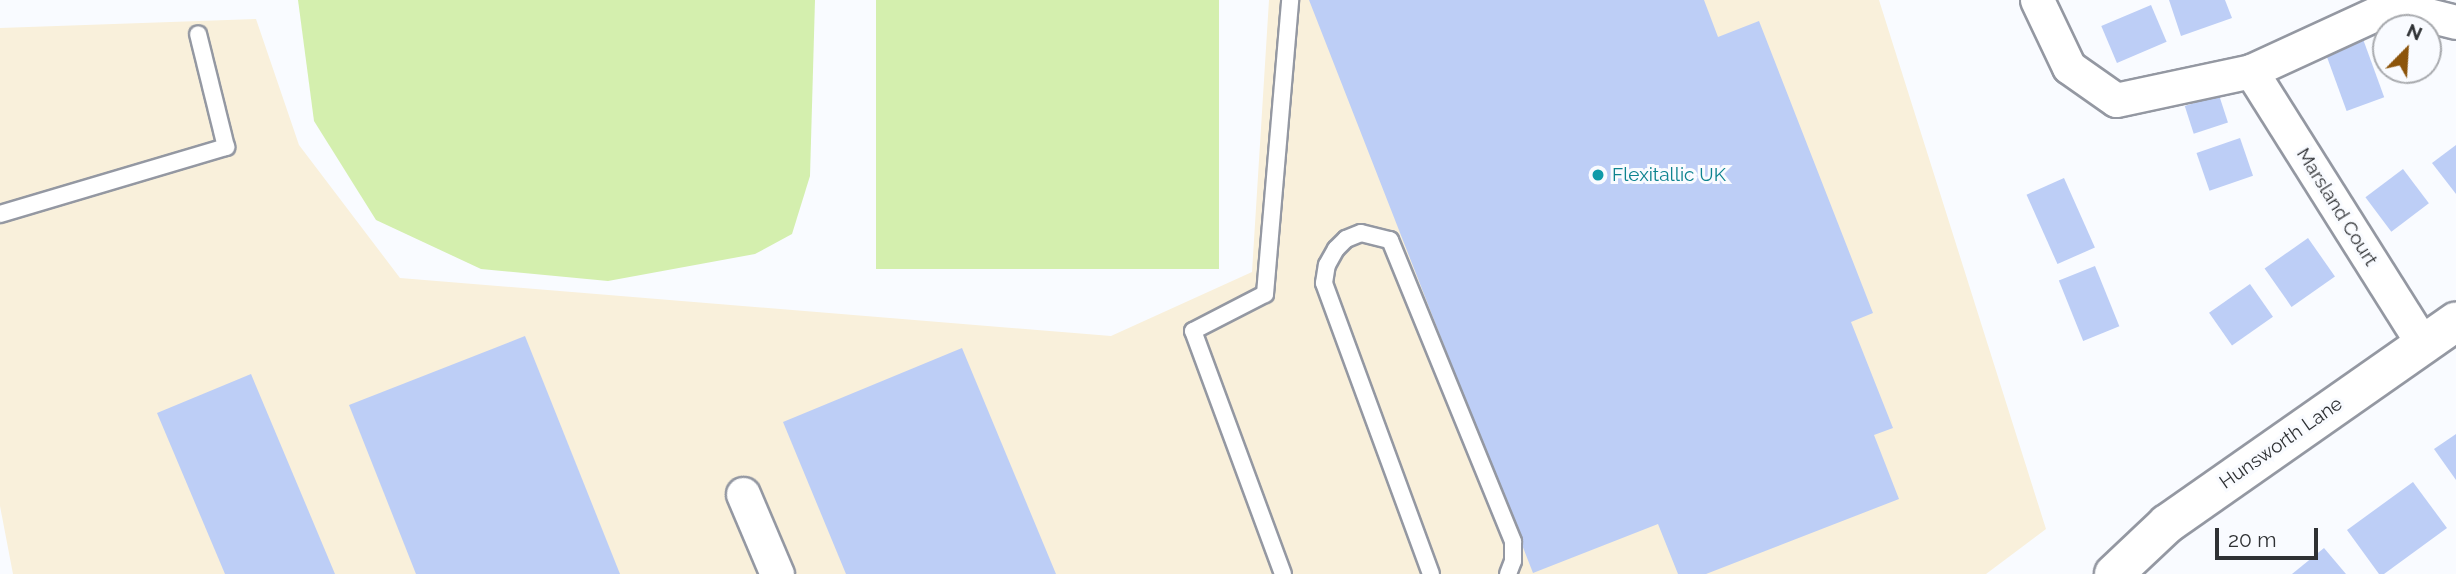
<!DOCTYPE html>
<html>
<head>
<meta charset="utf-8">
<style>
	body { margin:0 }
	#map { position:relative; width:2456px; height:574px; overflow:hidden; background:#f9fbff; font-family:Raleway,sans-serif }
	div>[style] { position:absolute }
	.industrial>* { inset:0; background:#f9f0db }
	.green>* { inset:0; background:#d4efae; transform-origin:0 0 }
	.building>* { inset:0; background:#bdcef6; transform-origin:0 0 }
	.roads { filter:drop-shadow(2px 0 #9498a2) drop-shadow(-2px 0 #9498a2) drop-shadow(0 2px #9498a2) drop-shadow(0 -2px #9498a2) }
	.lane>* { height:16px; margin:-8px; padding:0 8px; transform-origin:8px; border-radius:8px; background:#fff }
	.street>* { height:33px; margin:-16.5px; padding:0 16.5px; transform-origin:16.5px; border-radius:16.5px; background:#fff }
	.secondary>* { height:38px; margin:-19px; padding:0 19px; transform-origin:19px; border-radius:19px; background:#fff }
	.dots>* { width:19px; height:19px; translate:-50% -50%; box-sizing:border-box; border:4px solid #f9fbff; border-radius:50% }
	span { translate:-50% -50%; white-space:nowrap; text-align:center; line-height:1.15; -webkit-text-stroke:6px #f9fbff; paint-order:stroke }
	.culture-label { font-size:19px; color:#0d838f }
	.left { translate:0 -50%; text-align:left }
	.street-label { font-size:19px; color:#2f3134 }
	.north { position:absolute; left:2372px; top:14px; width:70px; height:70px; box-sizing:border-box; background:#f9fbff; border:2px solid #a8aaae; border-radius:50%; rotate:24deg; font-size:19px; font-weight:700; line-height:28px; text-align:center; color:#2f3134 }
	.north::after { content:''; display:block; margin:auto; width:24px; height:32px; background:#8c540a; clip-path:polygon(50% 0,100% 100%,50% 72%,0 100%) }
	.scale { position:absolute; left:2215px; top:528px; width:103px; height:32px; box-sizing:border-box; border:4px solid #2f3134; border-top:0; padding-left:9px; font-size:21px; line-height:24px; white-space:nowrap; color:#2f3134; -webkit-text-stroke:5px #f9fbff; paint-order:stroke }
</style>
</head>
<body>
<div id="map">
	<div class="industrial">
		<i style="clip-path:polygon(1269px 0,1879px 0,2046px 529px,1986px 574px,13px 574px,0 506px,0 28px,256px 19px,299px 145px,400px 278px,1111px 336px,1252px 272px)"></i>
	</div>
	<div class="green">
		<i style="clip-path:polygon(298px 0,815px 0,810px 176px,792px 234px,755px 254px,608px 281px,481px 269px,376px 220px,314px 121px)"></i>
		<i style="left:876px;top:0;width:343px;height:269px"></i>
	</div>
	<div class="building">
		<i style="clip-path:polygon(1309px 0,1704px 0,1718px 37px,1759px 21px,1873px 313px,1851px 322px,1893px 428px,1874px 435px,1899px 499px,1706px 574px,1678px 574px,1658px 524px,1533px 573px)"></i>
		<i style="clip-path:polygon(2169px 0,2225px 0,2232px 18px,2181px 36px)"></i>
		<i style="left:2151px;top:5px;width:40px;height:54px;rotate:67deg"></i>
		<i style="left:2363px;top:39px;width:62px;height:40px;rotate:70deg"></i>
		<i style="left:2219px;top:95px;width:29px;height:36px;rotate:72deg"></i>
		<i style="left:2240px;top:138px;width:40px;height:46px;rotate:71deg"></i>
		<i style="clip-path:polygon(2456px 145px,2456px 194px,2432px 163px)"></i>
		<i style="left:2403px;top:169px;width:43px;height:47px;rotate:53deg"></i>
		<i style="left:2064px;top:178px;width:76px;height:41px;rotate:66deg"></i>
		<i style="left:2308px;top:238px;width:47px;height:53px;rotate:55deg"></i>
		<i style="left:2095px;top:266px;width:65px;height:39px;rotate:68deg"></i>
		<i style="left:2250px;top:284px;width:40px;height:50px;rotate:55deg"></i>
		<i style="clip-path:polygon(525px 336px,620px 574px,416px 574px,349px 405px)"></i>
		<i style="clip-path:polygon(962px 348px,1056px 574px,846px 574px,783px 422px)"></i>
		<i style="clip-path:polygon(251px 374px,335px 574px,225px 574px,157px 413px)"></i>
		<i style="clip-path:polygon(2456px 434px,2456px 480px,2434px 449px)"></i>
		<i style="clip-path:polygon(2413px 482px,2447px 528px,2384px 574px,2379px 574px,2347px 530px)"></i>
		<i style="clip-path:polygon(2324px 548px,2346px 574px,2292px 574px)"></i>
	</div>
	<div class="roads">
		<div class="lane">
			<i style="left:0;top:214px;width:236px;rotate:-16.5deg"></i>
			<i style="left:226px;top:147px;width:116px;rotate:-103.9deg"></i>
			<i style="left:1283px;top:574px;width:259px;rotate:-110.3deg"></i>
			<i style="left:1193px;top:331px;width:81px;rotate:-27.2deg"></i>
			<i style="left:1265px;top:294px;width:295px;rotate:-85.1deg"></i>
			<i style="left:1431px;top:574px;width:310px;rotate:-110.2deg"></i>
			<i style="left:1324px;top:283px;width:18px;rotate:-81deg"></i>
			<i style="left:1327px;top:265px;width:18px;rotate:-61deg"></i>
			<i style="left:1336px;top:249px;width:14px;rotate:-45deg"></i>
			<i style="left:1346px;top:239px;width:16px;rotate:-22deg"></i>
			<i style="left:1361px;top:233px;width:30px;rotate:14deg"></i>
			<i style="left:1390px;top:240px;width:326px;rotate:67.8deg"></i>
			<i style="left:1513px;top:542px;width:19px;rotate:90deg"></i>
			<i style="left:1513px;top:561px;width:14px;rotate:111deg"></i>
		</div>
		<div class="street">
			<i style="left:2037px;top:0;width:74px;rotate:64.5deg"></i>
			<i style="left:2069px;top:67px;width:57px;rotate:35.1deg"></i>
			<i style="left:2116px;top:100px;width:138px;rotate:-12.1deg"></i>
			<i style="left:2251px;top:71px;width:155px;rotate:-24.7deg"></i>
			<i style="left:2392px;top:6px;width:66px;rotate:14deg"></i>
			<i style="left:2251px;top:71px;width:323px;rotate:57.8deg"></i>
			<i style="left:743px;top:494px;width:87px;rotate:67deg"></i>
		</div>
		<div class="secondary">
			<i style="left:2114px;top:574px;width:73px;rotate:-43.3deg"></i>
			<i style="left:2167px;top:524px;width:353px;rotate:-35deg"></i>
		</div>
	</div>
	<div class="dots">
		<i style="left:1598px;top:175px;background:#0f9aa8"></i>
	</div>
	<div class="culture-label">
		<span class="left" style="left:1612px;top:175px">Flexitallic UK</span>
	</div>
	<div class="street-label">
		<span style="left:2337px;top:207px;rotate:58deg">Marsland Court</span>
		<span style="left:2281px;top:443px;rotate:-35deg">Hunsworth Lane</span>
	</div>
	<div class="north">N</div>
	<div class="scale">20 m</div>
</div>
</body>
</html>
